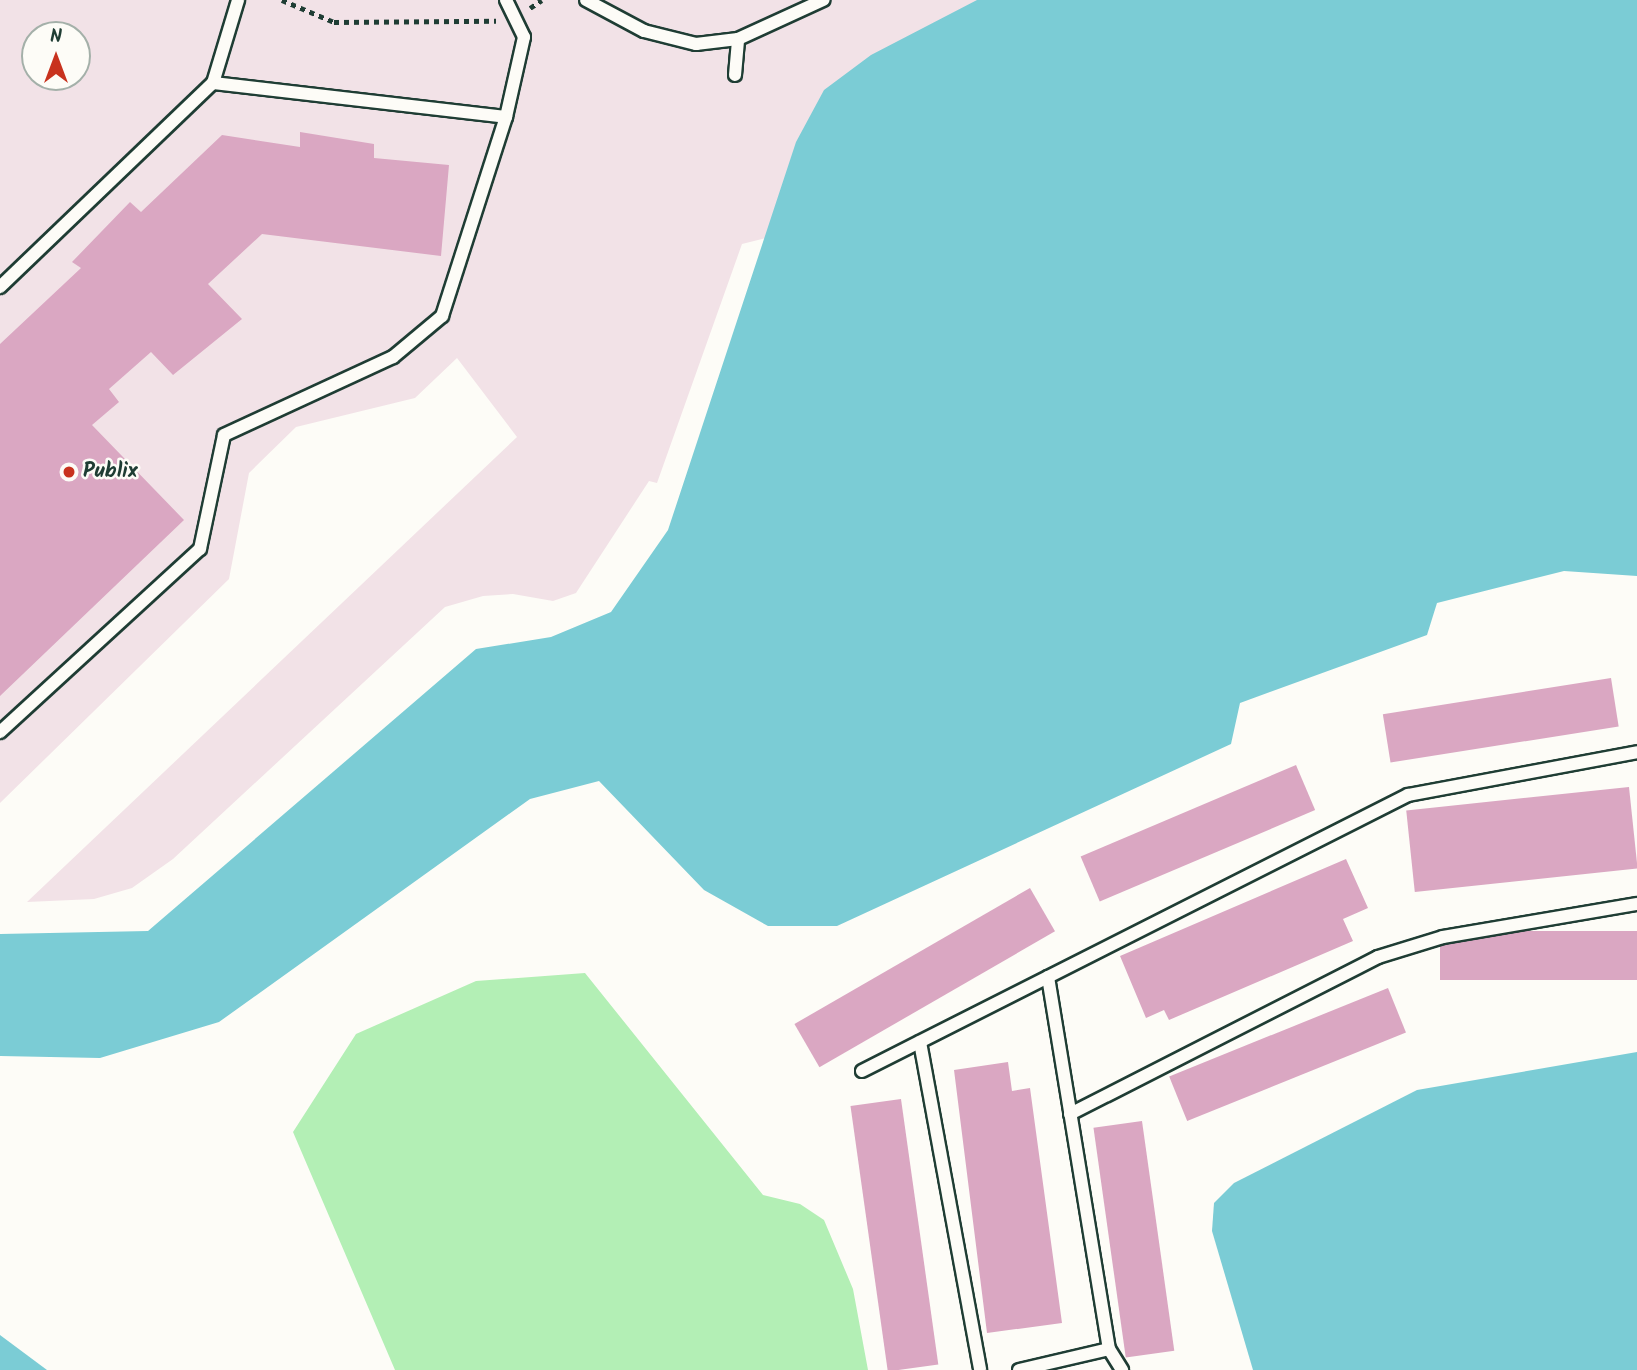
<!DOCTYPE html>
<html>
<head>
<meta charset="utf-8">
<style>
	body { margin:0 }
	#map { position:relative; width:1637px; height:1370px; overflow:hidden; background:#fdfcf7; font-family:Kalam,sans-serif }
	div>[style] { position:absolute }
	.built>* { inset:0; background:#f2e2e7 }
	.green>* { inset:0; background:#b3efb5 }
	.water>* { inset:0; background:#7bccd5 }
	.building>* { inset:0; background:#daa7c2; transform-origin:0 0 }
	.path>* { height:4.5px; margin-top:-2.25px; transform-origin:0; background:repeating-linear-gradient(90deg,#1f3d34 0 5px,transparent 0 10px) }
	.roads { filter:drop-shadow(2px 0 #1f3d34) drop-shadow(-2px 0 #1f3d34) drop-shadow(0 2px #1f3d34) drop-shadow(0 -2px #1f3d34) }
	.lane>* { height:12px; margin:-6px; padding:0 6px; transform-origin:6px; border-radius:6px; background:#fdfcf7 }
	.dots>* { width:19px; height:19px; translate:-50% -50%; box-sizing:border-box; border:4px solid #fdfcf7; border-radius:50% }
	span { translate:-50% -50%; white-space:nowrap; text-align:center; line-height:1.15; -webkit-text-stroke:5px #fdfcf7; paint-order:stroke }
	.poi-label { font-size:21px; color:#1f3d34; font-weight:700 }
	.left { translate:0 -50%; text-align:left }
	.north { position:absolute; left:21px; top:21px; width:70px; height:70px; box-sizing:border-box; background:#fdfcf7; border:2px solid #a4b0a9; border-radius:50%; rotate:0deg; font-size:19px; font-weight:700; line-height:28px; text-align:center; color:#1f3d34 }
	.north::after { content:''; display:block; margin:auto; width:24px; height:32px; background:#c8321e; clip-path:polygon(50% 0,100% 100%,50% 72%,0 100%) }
</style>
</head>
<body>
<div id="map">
	<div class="built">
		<i style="clip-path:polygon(evenodd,0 0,1637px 0,1637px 17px,742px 244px,657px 483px,649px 481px,576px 593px,553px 601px,513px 594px,483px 596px,445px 607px,173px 859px,132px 888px,94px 899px,27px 902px,517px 437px,457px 358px,415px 398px,296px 427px,249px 473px,229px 579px,0 803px,0 0,35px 35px,77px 35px,77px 77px,35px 77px,35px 35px)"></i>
	</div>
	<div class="green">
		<i style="clip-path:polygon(585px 973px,763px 1195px,800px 1204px,824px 1220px,853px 1289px,868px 1370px,395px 1370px,293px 1132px,356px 1034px,476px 981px)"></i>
	</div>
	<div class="water">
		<i style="clip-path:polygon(977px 0,1637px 0,1637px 576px,1564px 571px,1437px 603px,1427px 635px,1240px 703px,1231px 744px,837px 926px,768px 926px,704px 890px,599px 781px,530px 799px,219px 1022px,100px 1058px,0 1056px,0 934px,148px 931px,476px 649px,551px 637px,611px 612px,668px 530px,796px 142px,824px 90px,871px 55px)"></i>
		<i style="clip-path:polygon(1637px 1052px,1637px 1370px,1253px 1370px,1212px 1231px,1214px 1203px,1234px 1183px,1417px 1090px)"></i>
		<i style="clip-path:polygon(0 1335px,47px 1370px,0 1370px)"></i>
	</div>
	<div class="building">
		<i style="clip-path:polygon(300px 132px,374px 144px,374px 158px,449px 165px,441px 256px,262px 234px,208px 284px,242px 319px,173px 375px,151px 352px,109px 389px,119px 402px,92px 425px,184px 520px,0 696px,0 344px,81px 268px,72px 262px,130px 202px,141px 212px,222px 135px,300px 147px)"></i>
		<i style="left:1611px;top:678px;width:49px;height:231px;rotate:81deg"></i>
		<i style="left:1296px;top:765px;width:49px;height:234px;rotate:67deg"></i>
		<i style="left:1629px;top:787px;width:82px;height:224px;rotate:84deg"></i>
		<i style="clip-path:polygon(1346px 859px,1368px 908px,1343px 919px,1353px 941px,1169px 1020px,1164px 1010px,1146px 1018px,1120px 956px)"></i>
		<i style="left:1030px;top:888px;width:50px;height:272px;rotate:60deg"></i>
		<i style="left:1637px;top:931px;width:49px;height:197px;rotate:90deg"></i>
		<i style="left:1388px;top:988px;width:48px;height:236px;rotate:68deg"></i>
		<i style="clip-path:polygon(1008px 1062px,1012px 1091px,1030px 1088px,1062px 1323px,987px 1333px,954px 1070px)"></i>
		<i style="left:901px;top:1099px;width:268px;height:51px;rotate:82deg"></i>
		<i style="left:1142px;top:1121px;width:232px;height:49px;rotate:82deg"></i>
	</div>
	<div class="path">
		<i style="left:282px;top:0;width:56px;rotate:22.9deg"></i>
		<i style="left:334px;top:22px;width:162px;rotate:-0.4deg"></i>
		<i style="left:530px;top:8px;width:14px;rotate:-34deg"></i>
	</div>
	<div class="roads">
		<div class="lane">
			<i style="left:586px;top:0;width:66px;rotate:28.1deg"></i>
			<i style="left:644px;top:31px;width:54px;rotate:14deg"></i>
			<i style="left:696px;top:44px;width:42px;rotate:-6.8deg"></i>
			<i style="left:738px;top:39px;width:94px;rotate:-24.6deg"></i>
			<i style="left:735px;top:75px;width:36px;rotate:-85deg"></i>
			<i style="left:213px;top:83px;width:295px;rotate:6.6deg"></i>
			<i style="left:506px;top:117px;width:82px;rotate:-77.3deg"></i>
			<i style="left:524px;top:37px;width:41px;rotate:-115.9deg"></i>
			<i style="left:0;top:287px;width:295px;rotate:-43.8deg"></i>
			<i style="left:213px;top:83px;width:87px;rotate:-73.2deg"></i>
			<i style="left:0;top:732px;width:271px;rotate:-42.5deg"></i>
			<i style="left:200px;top:549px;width:116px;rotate:-78.1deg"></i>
			<i style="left:224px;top:435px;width:186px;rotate:-24.8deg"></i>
			<i style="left:393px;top:357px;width:64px;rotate:-39.9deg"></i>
			<i style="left:442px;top:316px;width:209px;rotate:-72.2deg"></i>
			<i style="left:1048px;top:977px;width:377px;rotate:80.7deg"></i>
			<i style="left:1109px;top:1349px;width:25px;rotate:58deg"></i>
			<i style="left:920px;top:1042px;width:333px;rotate:79.6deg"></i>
			<i style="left:862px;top:1071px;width:612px;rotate:-26.82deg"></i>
			<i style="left:1408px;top:795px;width:233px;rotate:-10.6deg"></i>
			<i style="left:1070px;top:1114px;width:346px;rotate:-27deg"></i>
			<i style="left:1378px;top:957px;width:68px;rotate:-17.1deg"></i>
			<i style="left:1443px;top:937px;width:197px;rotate:-9.7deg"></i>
			<i style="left:1019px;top:1370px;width:92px;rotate:-13.1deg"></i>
		</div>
	</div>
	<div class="dots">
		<i style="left:69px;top:472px;background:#c8321e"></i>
	</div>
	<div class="poi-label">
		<span class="left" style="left:83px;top:472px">Publix</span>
	</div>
	<div class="north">N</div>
</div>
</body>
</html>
